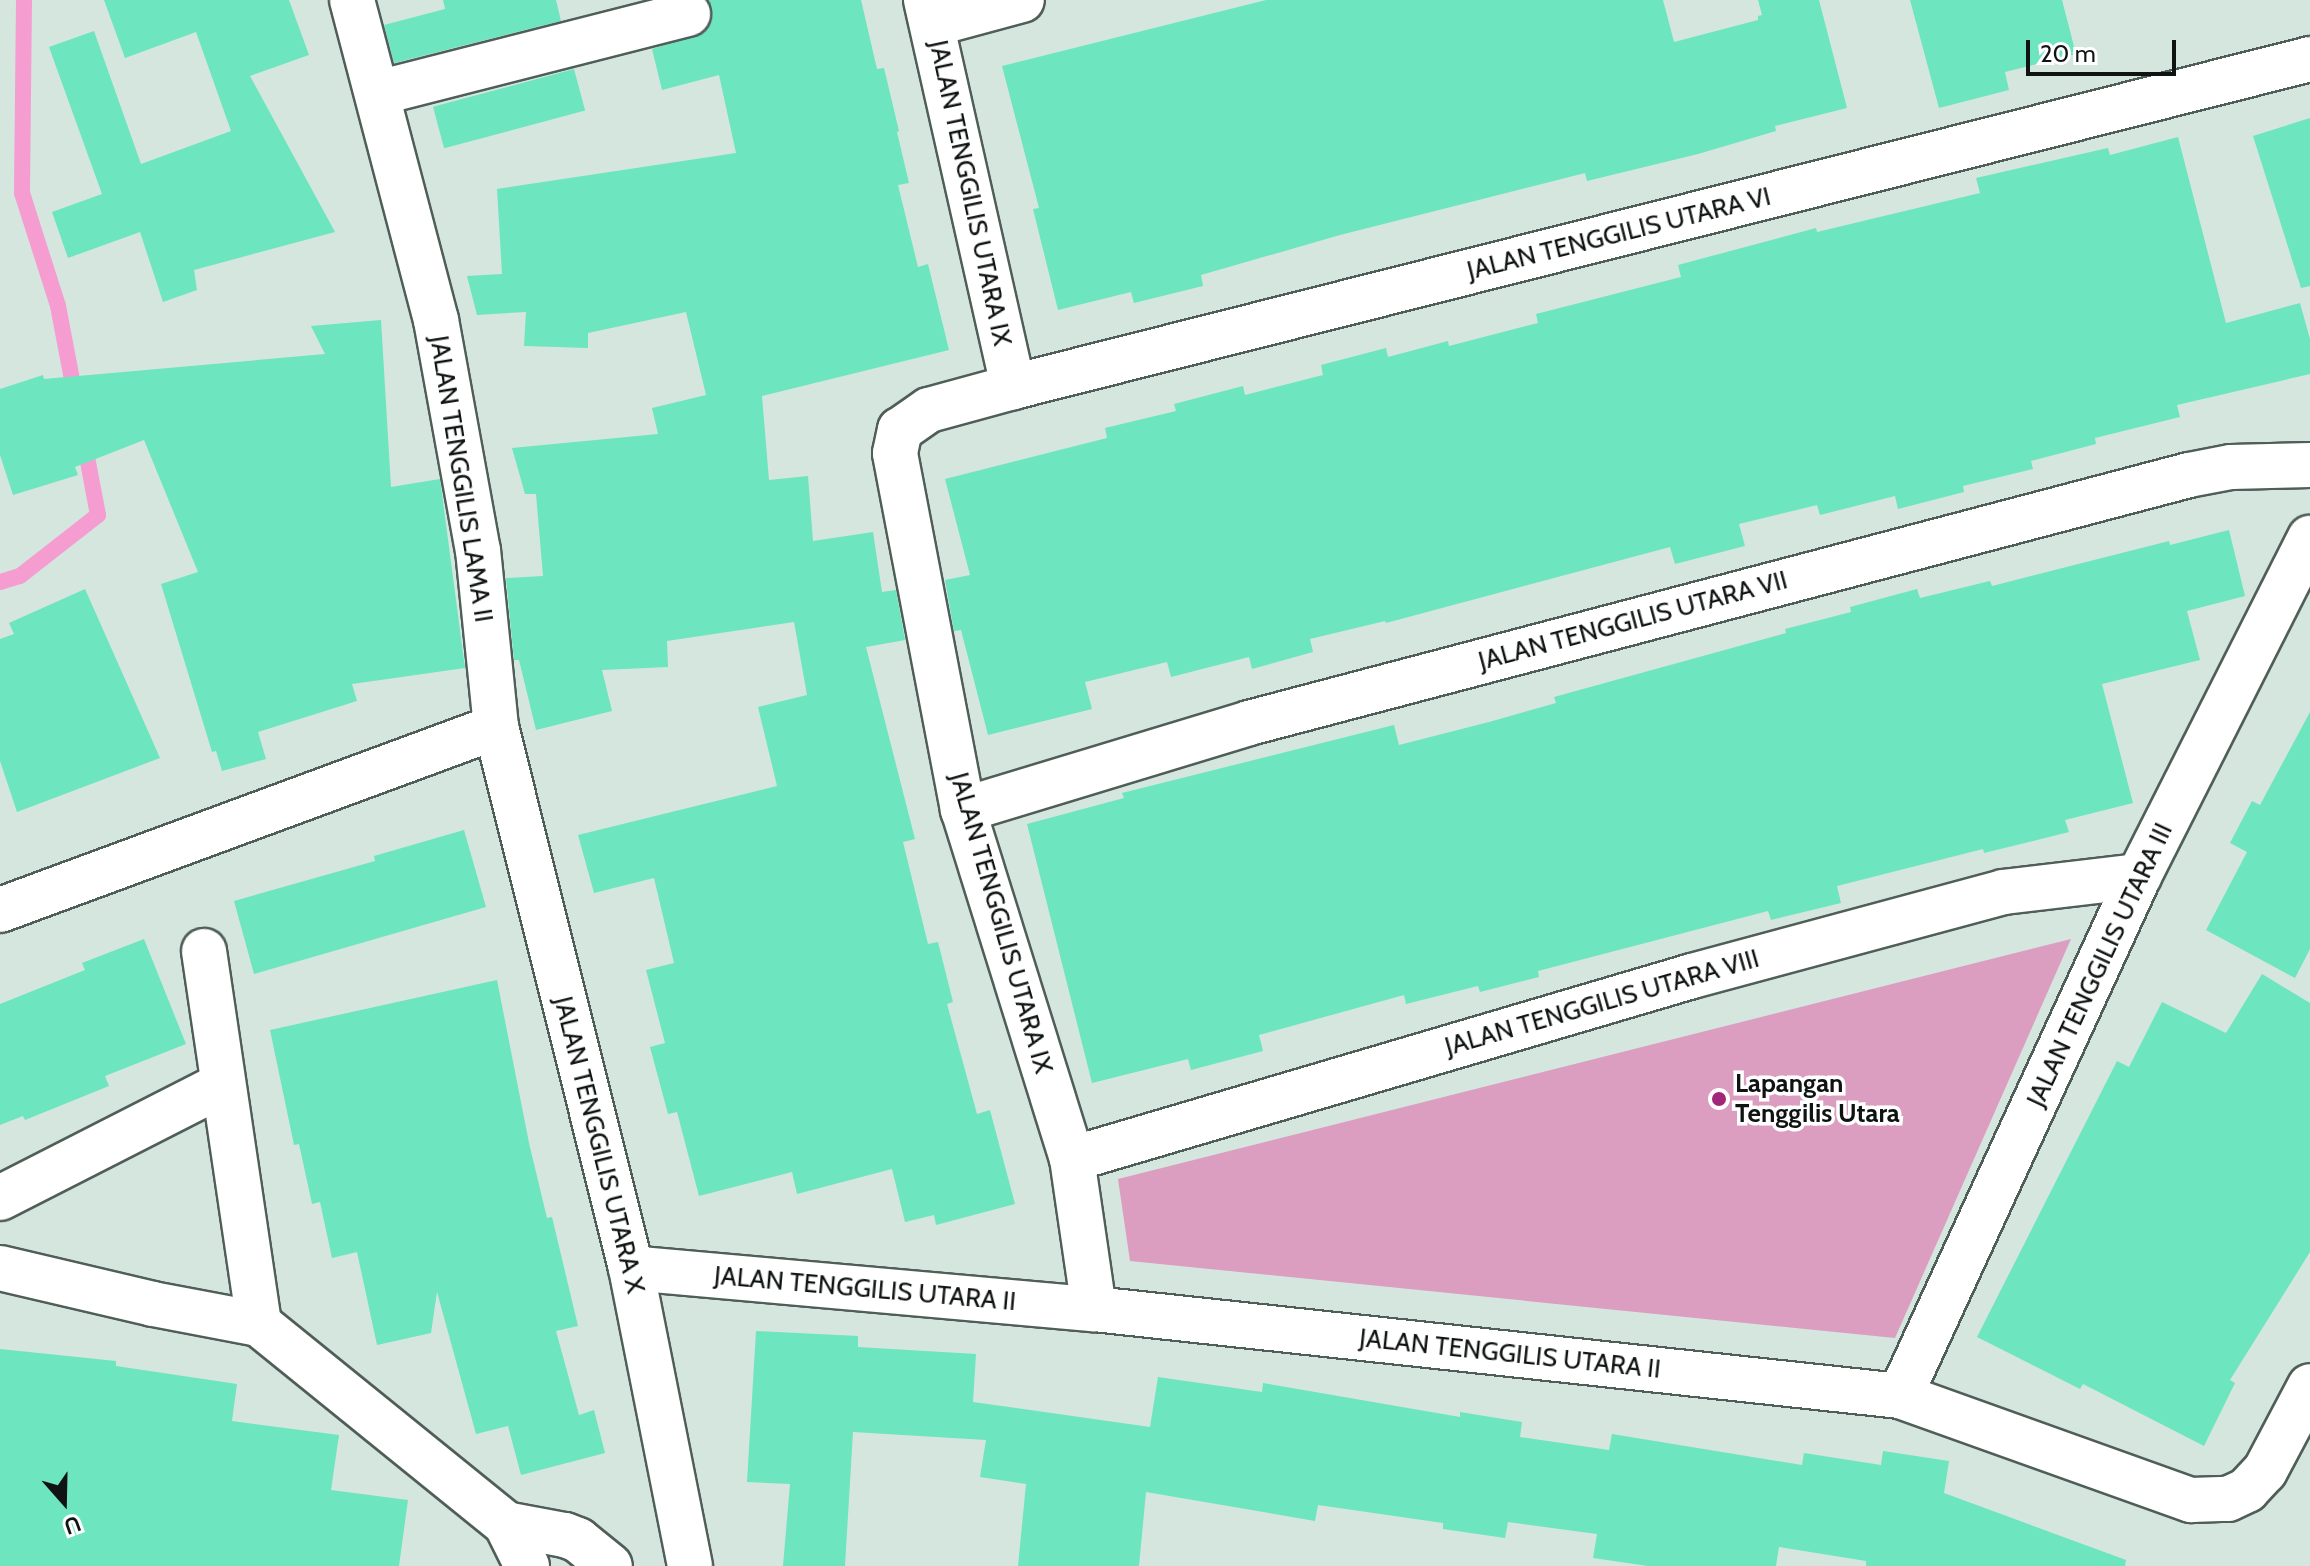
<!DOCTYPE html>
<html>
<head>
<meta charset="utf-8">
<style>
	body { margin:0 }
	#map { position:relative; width:2310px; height:1566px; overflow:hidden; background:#d5e6df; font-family:Cabin,sans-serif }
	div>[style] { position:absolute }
	.green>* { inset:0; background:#db9dc0 }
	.stream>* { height:16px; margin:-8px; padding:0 8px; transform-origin:8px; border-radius:8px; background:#f59dd1 }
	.building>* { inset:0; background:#6de5be; transform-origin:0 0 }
	.roads { filter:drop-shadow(2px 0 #4f5e58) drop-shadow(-2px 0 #4f5e58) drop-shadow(0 2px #4f5e58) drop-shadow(0 -2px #4f5e58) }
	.minor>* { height:44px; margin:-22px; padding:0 22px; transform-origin:22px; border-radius:22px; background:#fff }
	.dots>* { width:22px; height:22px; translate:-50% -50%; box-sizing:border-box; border:4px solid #fff; border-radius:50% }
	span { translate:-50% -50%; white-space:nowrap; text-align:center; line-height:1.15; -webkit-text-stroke:7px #fff; paint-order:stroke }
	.street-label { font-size:26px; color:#0f1412 }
	.poi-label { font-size:26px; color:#0f1412; font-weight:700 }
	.left { translate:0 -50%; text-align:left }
	.north { position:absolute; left:24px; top:1462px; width:80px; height:80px; -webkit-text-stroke:6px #fff; paint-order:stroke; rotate:160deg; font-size:22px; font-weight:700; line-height:32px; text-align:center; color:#0f1412 }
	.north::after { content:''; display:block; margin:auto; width:28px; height:36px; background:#0f1412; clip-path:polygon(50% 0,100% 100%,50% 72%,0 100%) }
	.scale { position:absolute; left:2026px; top:40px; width:150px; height:36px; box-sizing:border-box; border:4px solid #0f1412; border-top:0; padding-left:10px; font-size:24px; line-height:28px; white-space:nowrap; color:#0f1412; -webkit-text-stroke:6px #fff; paint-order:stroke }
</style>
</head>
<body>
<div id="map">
	<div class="green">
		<i style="clip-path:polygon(2071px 939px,1895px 1338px,1130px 1261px,1118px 1179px)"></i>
	</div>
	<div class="stream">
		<i style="left:24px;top:0;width:193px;rotate:90.6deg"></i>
		<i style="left:22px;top:193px;width:119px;rotate:72.3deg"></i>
		<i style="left:58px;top:306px;width:91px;rotate:79.2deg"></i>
		<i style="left:0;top:582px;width:21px;rotate:-17deg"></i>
		<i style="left:20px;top:576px;width:99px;rotate:-38deg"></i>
		<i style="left:98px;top:515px;width:75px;rotate:-100.7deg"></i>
	</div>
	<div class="building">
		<i style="clip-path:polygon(104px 0,289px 0,309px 55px,250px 76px,335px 232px,194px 270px,197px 290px,163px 302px,140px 232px,68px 258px,52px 212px,102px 194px,49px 47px,94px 31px,141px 164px,231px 131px,196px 32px,125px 58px)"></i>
		<i style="clip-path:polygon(443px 0,556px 0,561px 21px,394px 63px,384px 25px,445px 9px)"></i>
		<i style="clip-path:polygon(708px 0,861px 0,877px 69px,884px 68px,899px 131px,897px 132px,909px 183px,898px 185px,918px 267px,928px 264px,949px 350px,762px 396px,769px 480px,808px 476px,813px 541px,873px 532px,882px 592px,896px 590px,905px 640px,866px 647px,915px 839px,903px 842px,928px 944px,938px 942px,953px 1002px,947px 1004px,977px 1114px,990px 1110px,1015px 1204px,936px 1225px,934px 1215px,905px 1222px,892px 1169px,797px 1194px,792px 1172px,699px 1196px,677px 1112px,668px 1114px,650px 1047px,665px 1043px,646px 970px,674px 963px,654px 878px,594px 893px,578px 835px,777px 786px,758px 707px,807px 695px,794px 622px,667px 641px,668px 667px,602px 670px,612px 711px,536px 730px,519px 660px,514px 660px,506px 578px,543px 576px,536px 494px,525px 494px,512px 448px,658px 434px,652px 408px,706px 395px,686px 312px,588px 333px,588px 348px,524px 346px,526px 312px,477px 315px,467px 276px,502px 274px,497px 189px,736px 153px,719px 75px,662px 90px,652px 49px,705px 32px,712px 20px)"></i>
		<i style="clip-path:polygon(1266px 0,1663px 0,1674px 42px,1758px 20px,1758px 16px,1762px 15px,1758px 0,1819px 0,1847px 108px,1775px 126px,1776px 131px,1698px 154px,1587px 181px,1585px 173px,1340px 235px,1201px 275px,1203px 286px,1134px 303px,1131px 292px,1058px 310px,1033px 209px,1039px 208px,1002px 66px)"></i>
		<i style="clip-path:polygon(1910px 0,2062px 0,2076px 54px,2005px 72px,2009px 90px,1939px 108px)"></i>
		<i style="left:574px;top:69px;width:43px;height:146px;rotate:75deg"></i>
		<i style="clip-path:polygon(2310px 118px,2310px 286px,2301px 288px,2253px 136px)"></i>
		<i style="clip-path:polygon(2178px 137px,2226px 323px,2300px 303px,2310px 339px,2310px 374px,2177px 405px,2180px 417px,2095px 438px,2096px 444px,2031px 461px,2033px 469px,1963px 486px,1964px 492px,1898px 509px,1895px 496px,1820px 515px,1817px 505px,1739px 524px,1745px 546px,1675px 564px,1670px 547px,1386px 623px,1385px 621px,1310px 639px,1313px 652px,1252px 669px,1249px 657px,1171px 677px,1167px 662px,1085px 682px,1092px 709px,988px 735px,961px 630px,954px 631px,945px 580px,970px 575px,945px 479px,1107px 438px,1105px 428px,1176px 411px,1174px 404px,1243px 386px,1245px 395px,1323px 375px,1321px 365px,1386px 348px,1388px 357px,1448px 341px,1449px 346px,1538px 323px,1536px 314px,1681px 277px,1678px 265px,1816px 228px,1817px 232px,1980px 193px,1976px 178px,2108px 148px,2110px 155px)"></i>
		<i style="clip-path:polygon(381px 320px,391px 487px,440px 479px,465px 668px,352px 684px,357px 701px,258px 732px,266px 759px,222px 771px,216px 751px,212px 752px,161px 584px,198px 572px,144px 440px,75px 467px,78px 475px,13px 495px,0 455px,0 389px,43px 375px,44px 379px,325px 354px,311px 326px)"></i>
		<i style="clip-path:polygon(2229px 530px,2245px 596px,2187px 611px,2200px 660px,2102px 684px,2133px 803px,2065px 820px,2069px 832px,1984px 853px,1983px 849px,1837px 886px,1841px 903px,1771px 920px,1768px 911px,1538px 971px,1539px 977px,1480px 992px,1478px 986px,1406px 1004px,1404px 995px,1259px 1035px,1263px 1051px,1191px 1070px,1188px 1059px,1092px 1083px,1027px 824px,1124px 798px,1122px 793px,1394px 725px,1399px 745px,1489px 722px,1556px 703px,1554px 697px,1786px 633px,1785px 629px,1851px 612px,1850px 607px,1917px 589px,1920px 598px,1990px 581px,1992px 586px,2169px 541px,2170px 545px)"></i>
		<i style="clip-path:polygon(85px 589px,160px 758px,17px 812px,0 761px,0 639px,14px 634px,9px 623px)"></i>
		<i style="clip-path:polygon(2310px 712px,2310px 949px,2295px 978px,2206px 930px,2247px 852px,2230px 843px,2252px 801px,2260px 805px)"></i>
		<i style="clip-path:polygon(464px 830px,486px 907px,254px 974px,234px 901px,375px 861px,374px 856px)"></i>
		<i style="clip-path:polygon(144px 939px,186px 1044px,105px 1076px,109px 1086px,25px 1120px,23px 1116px,0 1125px,0 1004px,85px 970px,82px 963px)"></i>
		<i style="clip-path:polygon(2262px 974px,2310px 1003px,2310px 1252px,2230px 1380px,2235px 1383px,2204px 1446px,2083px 1384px,2080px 1389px,1977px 1337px,2117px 1061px,2129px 1067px,2162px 1002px,2226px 1033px)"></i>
		<i style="clip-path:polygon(497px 980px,529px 1143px,547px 1218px,552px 1217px,578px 1326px,556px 1331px,579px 1415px,594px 1410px,605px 1453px,521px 1475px,508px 1426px,476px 1434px,437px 1292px,431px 1333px,377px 1345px,357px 1252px,332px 1258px,320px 1202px,312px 1204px,299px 1144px,294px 1145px,270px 1030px)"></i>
		<i style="clip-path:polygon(756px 1331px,858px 1336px,858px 1347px,976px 1354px,973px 1402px,1150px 1427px,1158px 1377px,1262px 1392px,1263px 1383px,1460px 1417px,1460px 1412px,1522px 1422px,1520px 1437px,1609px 1450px,1612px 1434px,1802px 1465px,1804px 1453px,1881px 1465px,1883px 1451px,1949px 1461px,1944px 1493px,2126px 1560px,2125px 1566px,1866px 1566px,1866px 1561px,1779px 1547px,1776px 1566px,1648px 1566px,1593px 1558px,1597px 1534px,1508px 1522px,1505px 1538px,1443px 1529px,1443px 1523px,1318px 1505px,1315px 1521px,1146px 1492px,1139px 1566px,1018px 1566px,1026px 1484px,980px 1477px,986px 1440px,853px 1432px,845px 1566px,783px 1566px,790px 1484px,747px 1482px)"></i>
		<i style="clip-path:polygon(0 1349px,116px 1361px,116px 1366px,237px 1384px,232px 1421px,339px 1435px,331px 1490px,408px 1500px,399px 1566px,0 1566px)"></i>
	</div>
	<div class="roads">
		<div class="minor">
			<i style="left:352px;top:0;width:331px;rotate:75.3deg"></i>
			<i style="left:436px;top:320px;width:234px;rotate:79.7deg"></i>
			<i style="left:478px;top:550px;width:178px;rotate:84.2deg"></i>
			<i style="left:496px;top:727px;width:558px;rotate:75.99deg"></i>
			<i style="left:631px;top:1268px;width:304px;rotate:78.8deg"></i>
			<i style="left:926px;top:0;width:397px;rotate:77.3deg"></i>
			<i style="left:933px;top:24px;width:92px;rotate:-15.1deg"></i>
			<i style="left:378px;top:93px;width:320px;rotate:-14.3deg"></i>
			<i style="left:963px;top:810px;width:299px;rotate:-16.9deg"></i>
			<i style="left:1249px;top:723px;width:972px;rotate:-14.78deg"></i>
			<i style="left:2189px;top:475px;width:43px;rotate:-10.8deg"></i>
			<i style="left:2231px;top:467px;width:79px;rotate:-1.5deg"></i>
			<i style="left:0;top:910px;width:529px;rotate:-20.25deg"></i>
			<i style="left:204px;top:951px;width:377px;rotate:81.6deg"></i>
			<i style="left:1072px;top:1159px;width:646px;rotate:-16.44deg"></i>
			<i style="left:1692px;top:976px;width:322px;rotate:-15.1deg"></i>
			<i style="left:2003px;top:892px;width:137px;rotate:-6.7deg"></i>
			<i style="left:0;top:1198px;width:249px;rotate:-27deg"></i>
			<i style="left:0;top:1268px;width:157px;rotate:13.2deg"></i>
			<i style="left:153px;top:1304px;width:108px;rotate:10.7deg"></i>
			<i style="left:259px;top:1324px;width:318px;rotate:39deg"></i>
			<i style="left:506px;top:1524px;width:47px;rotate:63.4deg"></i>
			<i style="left:631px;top:1268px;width:465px;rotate:5.1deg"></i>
			<i style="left:1094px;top:1309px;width:811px;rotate:6.16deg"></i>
			<i style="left:1900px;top:1396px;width:309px;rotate:19.7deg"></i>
			<i style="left:2191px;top:1500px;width:37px;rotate:-2deg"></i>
			<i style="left:2228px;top:1499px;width:21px;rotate:-25deg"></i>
			<i style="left:2247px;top:1490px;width:26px;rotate:-47deg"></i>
			<i style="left:2265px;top:1471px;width:96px;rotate:-62.1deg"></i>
			<i style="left:1094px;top:1309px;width:152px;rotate:-98.3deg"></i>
			<i style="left:1072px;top:1159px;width:366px;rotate:-107.3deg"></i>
			<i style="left:963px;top:810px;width:363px;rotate:-100.8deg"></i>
			<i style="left:895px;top:453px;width:24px;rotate:-78deg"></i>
			<i style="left:900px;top:430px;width:35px;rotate:-35deg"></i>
			<i style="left:929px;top:410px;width:87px;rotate:-15.3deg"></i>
			<i style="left:1013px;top:387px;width:1338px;rotate:-14.19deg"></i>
			<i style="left:1900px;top:1396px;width:572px;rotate:-65.32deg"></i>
			<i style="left:2139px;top:876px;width:379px;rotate:-63.2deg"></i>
			<i style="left:506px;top:1524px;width:60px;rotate:10.6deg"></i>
			<i style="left:565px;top:1535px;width:14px;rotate:21deg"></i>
			<i style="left:578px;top:1540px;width:41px;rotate:39.1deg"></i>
		</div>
	</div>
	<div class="dots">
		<i style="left:1719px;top:1099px;background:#a2267a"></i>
	</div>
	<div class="street-label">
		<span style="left:970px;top:193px;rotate:78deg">JALAN TENGGILIS UTARA IX</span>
		<span style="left:1619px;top:234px;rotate:-14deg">JALAN TENGGILIS UTARA VI</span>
		<span style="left:461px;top:479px;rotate:81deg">JALAN TENGGILIS LAMA II</span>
		<span style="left:1633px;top:621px;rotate:-15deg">JALAN TENGGILIS UTARA VII</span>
		<span style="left:1001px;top:923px;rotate:74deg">JALAN TENGGILIS UTARA IX</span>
		<span style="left:2100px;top:965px;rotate:-65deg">JALAN TENGGILIS UTARA III</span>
		<span style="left:1602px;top:1003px;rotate:-16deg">JALAN TENGGILIS UTARA VIII</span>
		<span style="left:599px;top:1145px;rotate:76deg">JALAN TENGGILIS UTARA X</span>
		<span style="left:865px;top:1289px;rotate:5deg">JALAN TENGGILIS UTARA II</span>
		<span style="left:1510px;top:1354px;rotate:6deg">JALAN TENGGILIS UTARA II</span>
	</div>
	<div class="poi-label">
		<span class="left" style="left:1735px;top:1099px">Lapangan<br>Tenggilis Utara</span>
	</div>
	<div class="north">U</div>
	<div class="scale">20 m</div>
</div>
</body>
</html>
